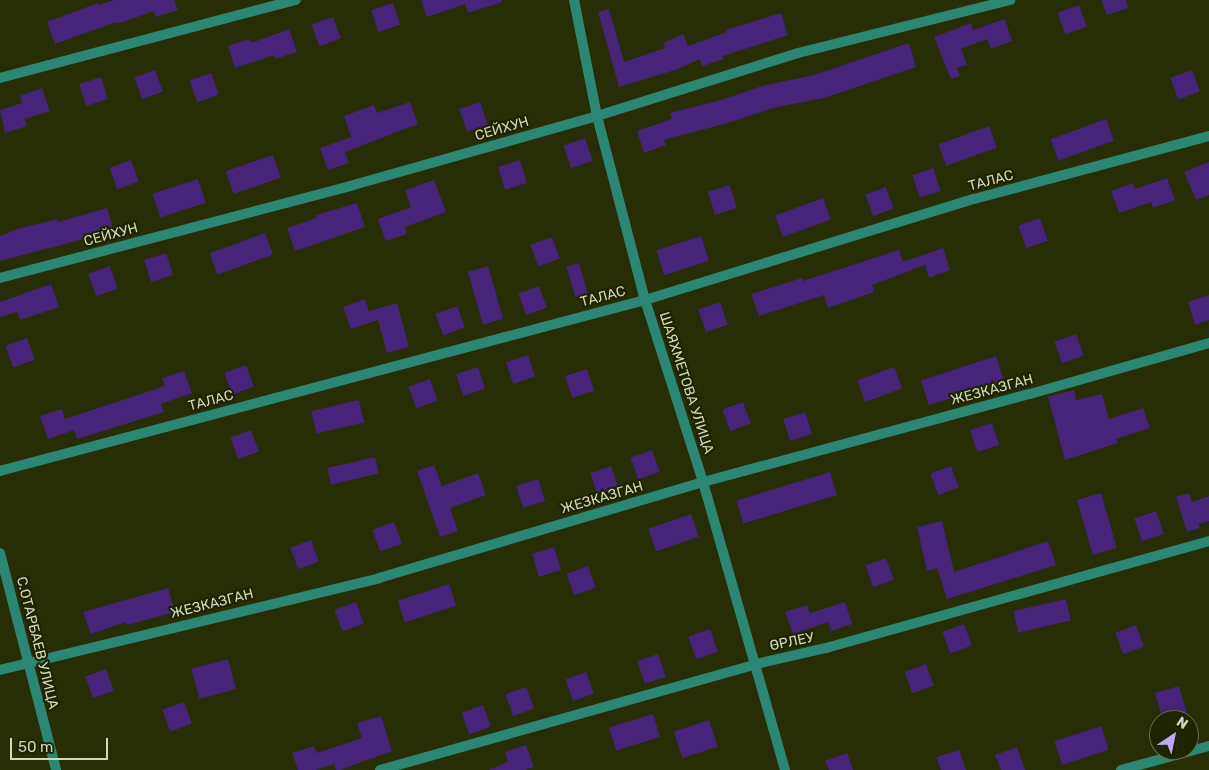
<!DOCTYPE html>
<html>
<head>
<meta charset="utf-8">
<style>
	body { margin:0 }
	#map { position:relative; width:1209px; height:770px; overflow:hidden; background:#272d04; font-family:Rubik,sans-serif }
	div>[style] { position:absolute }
	.building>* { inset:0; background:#452479; transform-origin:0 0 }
	.minor>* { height:10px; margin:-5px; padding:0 5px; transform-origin:5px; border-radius:5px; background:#2c8674 }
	span { translate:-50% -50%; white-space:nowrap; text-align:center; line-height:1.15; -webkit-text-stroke:4.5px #1e2300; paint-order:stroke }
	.street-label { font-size:14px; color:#d2d8bc }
	.north { position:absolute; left:1149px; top:710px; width:50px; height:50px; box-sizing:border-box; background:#1e2300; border:1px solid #666b4b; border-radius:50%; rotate:34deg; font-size:14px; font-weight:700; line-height:20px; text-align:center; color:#d2d8bc }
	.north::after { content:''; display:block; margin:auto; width:18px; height:22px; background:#bea9f4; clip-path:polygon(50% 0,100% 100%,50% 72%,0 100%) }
	.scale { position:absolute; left:10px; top:738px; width:98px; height:22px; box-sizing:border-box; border:2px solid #d2d8bc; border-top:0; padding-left:6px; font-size:15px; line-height:18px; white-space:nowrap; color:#d2d8bc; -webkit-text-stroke:4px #1e2300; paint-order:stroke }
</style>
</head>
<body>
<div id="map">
	<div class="building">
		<i style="clip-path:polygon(114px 0,174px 0,178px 10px,156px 17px,154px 11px,117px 24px,116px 22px,55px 44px,47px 22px,98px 3px,99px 5px)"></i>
		<i style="clip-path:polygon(421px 0,502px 0,502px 2px,468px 13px,465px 4px,427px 17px)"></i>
		<i style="clip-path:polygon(1101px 0,1126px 0,1128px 8px,1107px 15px)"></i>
		<i style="left:393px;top:3px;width:23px;height:23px;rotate:72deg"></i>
		<i style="left:1079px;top:5px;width:23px;height:23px;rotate:70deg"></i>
		<i style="clip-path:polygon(609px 9px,624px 62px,665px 48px,663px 43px,683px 34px,688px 46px,727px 32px,726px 30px,781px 13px,788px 35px,723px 56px,724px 59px,702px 66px,700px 59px,675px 70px,619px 87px,598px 12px)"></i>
		<i style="left:333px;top:17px;width:23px;height:23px;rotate:70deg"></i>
		<i style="clip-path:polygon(1005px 19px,1012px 41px,991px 49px,987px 39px,961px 49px,967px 65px,957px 68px,960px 76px,951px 79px,934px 37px,971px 23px,973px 30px)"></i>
		<i style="clip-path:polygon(289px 29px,297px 52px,275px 59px,274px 55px,235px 68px,228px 46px,249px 39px,251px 43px)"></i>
		<i style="clip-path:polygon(909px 43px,916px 67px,824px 98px,773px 108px,731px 122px,664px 140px,666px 145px,644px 153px,637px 131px,672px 119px,670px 113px,721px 100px,762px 86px,814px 75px)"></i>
		<i style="left:155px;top:70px;width:23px;height:22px;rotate:70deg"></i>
		<i style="left:1192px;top:70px;width:23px;height:23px;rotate:70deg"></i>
		<i style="left:211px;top:73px;width:23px;height:23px;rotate:70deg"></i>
		<i style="left:101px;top:77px;width:23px;height:23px;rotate:72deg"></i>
		<i style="clip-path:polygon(42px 88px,50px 111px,25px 119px,27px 126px,5px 133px,0 110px,22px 103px,20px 96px)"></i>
		<i style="clip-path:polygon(410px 102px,418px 124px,345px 152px,349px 163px,328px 170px,320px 148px,351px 137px,344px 116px,374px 105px,377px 113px)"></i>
		<i style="left:480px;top:102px;width:24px;height:22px;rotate:71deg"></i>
		<i style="left:1106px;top:119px;width:23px;height:59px;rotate:70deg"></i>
		<i style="left:989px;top:126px;width:23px;height:54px;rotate:70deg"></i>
		<i style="left:585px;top:138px;width:24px;height:23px;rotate:71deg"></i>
		<i style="left:273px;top:155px;width:24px;height:50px;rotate:71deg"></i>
		<i style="left:131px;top:160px;width:23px;height:23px;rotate:70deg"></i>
		<i style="left:520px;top:160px;width:24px;height:23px;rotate:73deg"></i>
		<i style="clip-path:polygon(1209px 162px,1209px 195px,1196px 200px,1184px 172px)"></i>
		<i style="left:933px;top:168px;width:24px;height:22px;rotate:71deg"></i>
		<i style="clip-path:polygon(1167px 178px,1175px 200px,1153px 208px,1151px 202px,1119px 213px,1111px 191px,1133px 183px,1135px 189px)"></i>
		<i style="left:198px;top:179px;width:25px;height:48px;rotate:72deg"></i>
		<i style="clip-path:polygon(434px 180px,446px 212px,405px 227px,407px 234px,386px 241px,378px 219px,411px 207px,405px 190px)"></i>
		<i style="left:730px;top:185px;width:24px;height:23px;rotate:73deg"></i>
		<i style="left:886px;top:187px;width:23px;height:22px;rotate:70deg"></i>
		<i style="left:823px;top:198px;width:23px;height:51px;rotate:70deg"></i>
		<i style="clip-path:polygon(357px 203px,365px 227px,295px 251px,287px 228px,317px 218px,316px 215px)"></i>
		<i style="clip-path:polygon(107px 208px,114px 231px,0 261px,0 236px,17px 229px,57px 219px,58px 222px)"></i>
		<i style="left:1040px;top:218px;width:24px;height:23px;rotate:71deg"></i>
		<i style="left:265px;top:233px;width:23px;height:59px;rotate:70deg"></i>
		<i style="left:701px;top:236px;width:26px;height:47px;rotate:72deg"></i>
		<i style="left:552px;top:237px;width:23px;height:23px;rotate:70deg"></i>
		<i style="clip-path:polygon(943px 248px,950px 270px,929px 278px,925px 265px,872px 285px,874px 292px,828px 308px,824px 295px,759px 316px,751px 294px,802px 278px,803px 281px,899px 250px,903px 262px)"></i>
		<i style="left:166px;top:253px;width:23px;height:23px;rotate:72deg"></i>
		<i style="left:579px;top:263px;width:32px;height:13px;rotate:74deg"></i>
		<i style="left:110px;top:266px;width:24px;height:23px;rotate:71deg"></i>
		<i style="left:488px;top:266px;width:55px;height:21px;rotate:74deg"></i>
		<i style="clip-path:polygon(51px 284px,59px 307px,20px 320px,17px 312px,0 317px,0 302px)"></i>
		<i style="left:539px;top:286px;width:23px;height:22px;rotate:70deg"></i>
		<i style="clip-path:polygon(1209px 295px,1209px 320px,1195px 325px,1188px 302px)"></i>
		<i style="clip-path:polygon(365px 299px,369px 311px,397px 303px,409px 347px,387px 353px,378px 320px,351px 329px,343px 307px)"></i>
		<i style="left:720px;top:302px;width:24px;height:23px;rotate:71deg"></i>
		<i style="left:457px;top:306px;width:23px;height:23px;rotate:70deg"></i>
		<i style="left:1076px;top:334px;width:23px;height:23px;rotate:70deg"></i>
		<i style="left:27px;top:338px;width:23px;height:23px;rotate:70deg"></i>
		<i style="left:528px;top:355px;width:23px;height:23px;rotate:72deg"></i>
		<i style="left:996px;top:356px;width:26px;height:79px;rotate:72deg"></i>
		<i style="left:246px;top:365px;width:23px;height:23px;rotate:70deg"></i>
		<i style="left:478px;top:367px;width:23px;height:23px;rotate:72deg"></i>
		<i style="left:894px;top:367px;width:23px;height:39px;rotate:70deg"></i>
		<i style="left:587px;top:369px;width:23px;height:23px;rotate:72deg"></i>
		<i style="clip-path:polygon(184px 371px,192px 393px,161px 404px,164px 412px,77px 439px,74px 430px,48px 439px,40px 416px,62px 409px,65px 419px,165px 386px,162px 378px)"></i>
		<i style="left:430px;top:379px;width:23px;height:23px;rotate:70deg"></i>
		<i style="clip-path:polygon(1074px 390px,1076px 400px,1102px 394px,1109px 419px,1143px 408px,1150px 428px,1116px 439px,1118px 443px,1065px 460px,1048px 397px)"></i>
		<i style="left:359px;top:400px;width:23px;height:49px;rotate:77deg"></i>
		<i style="left:743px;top:402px;width:23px;height:22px;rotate:70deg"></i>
		<i style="left:805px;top:412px;width:23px;height:23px;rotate:72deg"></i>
		<i style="left:992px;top:423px;width:23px;height:23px;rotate:72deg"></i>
		<i style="left:251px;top:430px;width:23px;height:22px;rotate:70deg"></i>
		<i style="left:652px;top:450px;width:23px;height:23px;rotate:70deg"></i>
		<i style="left:375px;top:457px;width:17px;height:49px;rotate:77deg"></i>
		<i style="clip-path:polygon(434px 465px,442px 486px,478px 473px,486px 495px,450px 508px,458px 531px,440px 537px,417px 471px)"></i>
		<i style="left:611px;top:466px;width:24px;height:22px;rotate:71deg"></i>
		<i style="left:951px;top:466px;width:23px;height:22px;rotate:70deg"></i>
		<i style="left:830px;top:472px;width:24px;height:98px;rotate:73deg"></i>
		<i style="left:538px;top:479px;width:23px;height:23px;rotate:72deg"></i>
		<i style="left:1101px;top:493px;width:57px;height:25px;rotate:74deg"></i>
		<i style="clip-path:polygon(1189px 493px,1192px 502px,1209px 496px,1209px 521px,1198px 524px,1200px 528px,1187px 532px,1176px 497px)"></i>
		<i style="left:1156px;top:511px;width:24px;height:23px;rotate:71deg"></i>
		<i style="left:691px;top:514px;width:24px;height:45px;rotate:71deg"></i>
		<i style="clip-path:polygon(942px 521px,954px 572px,1048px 541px,1056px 565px,947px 599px,937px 568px,927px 571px,917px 527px)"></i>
		<i style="left:394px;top:522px;width:23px;height:23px;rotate:70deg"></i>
		<i style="left:311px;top:540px;width:23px;height:22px;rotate:70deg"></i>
		<i style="left:554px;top:547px;width:24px;height:23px;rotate:73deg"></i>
		<i style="left:886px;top:558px;width:23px;height:22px;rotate:70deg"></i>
		<i style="left:588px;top:566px;width:23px;height:23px;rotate:70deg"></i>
		<i style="left:449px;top:584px;width:23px;height:54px;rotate:72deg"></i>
		<i style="clip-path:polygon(168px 588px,175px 612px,127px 625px,126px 622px,91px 634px,83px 612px)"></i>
		<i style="left:1066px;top:599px;width:22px;height:54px;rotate:77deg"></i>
		<i style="left:356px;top:602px;width:23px;height:23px;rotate:70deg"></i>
		<i style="clip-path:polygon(845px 602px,852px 624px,831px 631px,828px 622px,793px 634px,785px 612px,807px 605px,810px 613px)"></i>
		<i style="left:964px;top:624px;width:23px;height:23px;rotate:70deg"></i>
		<i style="left:1136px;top:625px;width:23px;height:22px;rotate:70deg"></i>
		<i style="left:710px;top:629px;width:24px;height:23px;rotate:71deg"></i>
		<i style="left:658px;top:654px;width:24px;height:22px;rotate:71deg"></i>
		<i style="left:228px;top:659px;width:31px;height:38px;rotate:75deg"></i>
		<i style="left:926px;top:664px;width:23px;height:23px;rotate:70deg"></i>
		<i style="left:106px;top:669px;width:23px;height:22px;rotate:70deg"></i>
		<i style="left:586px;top:672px;width:23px;height:22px;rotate:70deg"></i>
		<i style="clip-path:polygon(1179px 686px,1189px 720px,1163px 720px,1155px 693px)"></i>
		<i style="left:526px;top:687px;width:23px;height:22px;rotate:70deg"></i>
		<i style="left:184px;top:702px;width:23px;height:23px;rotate:70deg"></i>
		<i style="left:483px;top:705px;width:23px;height:23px;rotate:70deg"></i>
		<i style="left:653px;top:714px;width:24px;height:46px;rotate:73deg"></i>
		<i style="clip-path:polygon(381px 716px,392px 751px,340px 770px,336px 770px,334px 764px,315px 770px,298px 770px,292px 753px,314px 746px,317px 753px,362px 738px,357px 723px)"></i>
		<i style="left:709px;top:720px;width:28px;height:37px;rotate:72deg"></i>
		<i style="left:1101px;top:726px;width:25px;height:49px;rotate:72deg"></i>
		<i style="clip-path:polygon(526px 745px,534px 767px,525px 770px,488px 770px,508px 762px,505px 752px)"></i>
		<i style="clip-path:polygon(1017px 747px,1025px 770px,1001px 770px,995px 755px)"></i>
		<i style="clip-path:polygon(959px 750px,966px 770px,941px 770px,936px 757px)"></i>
		<i style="clip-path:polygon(847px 753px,853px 770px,829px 770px,825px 761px)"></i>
	</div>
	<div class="minor">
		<i style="left:574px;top:0;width:118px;rotate:78.8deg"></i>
		<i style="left:597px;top:116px;width:190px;rotate:75.4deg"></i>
		<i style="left:645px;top:300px;width:191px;rotate:72.3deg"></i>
		<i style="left:703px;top:482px;width:299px;rotate:74.1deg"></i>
		<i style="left:0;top:78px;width:306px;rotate:-14.8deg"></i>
		<i style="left:0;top:278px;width:362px;rotate:-14.7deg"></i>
		<i style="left:350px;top:186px;width:257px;rotate:-15.8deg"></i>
		<i style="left:597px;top:116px;width:211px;rotate:-17.4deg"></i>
		<i style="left:798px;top:53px;width:219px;rotate:-14deg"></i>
		<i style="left:0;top:471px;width:667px;rotate:-14.85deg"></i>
		<i style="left:645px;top:300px;width:344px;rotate:-17.1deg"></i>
		<i style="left:974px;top:199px;width:243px;rotate:-15deg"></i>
		<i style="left:0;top:553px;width:224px;rotate:75.5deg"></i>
		<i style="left:0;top:670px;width:390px;rotate:-13.6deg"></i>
		<i style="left:379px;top:578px;width:338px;rotate:-16.5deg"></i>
		<i style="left:703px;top:482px;width:339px;rotate:-15.1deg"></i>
		<i style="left:1030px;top:394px;width:186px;rotate:-15.9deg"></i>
		<i style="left:380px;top:770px;width:391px;rotate:-15.7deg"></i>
		<i style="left:756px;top:664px;width:72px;rotate:-12.9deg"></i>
		<i style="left:826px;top:648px;width:398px;rotate:-15.6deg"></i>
		<i style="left:1121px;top:770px;width:91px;rotate:-15.3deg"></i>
	</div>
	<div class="street-label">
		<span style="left:502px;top:129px;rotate:-16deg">СЕЙХУН</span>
		<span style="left:991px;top:181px;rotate:-15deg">ТАЛАС</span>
		<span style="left:111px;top:235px;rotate:-15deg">СЕЙХУН</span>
		<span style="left:603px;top:297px;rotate:-15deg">ТАЛАС</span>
		<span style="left:686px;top:383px;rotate:72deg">ШАЯХМЕТОВА УЛИЦА</span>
		<span style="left:992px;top:390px;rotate:-15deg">ЖЕЗКАЗГАН</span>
		<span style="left:211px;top:401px;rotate:-15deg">ТАЛАС</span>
		<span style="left:602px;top:498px;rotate:-16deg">ЖЕЗКАЗГАН</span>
		<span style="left:212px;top:604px;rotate:-14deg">ЖЕЗКАЗГАН</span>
		<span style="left:792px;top:642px;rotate:-12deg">ӨРЛЕУ</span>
		<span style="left:37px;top:643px;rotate:76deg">С.ОТАРБАЕВ УЛИЦА</span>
	</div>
	<div class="north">N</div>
	<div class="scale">50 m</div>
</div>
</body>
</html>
